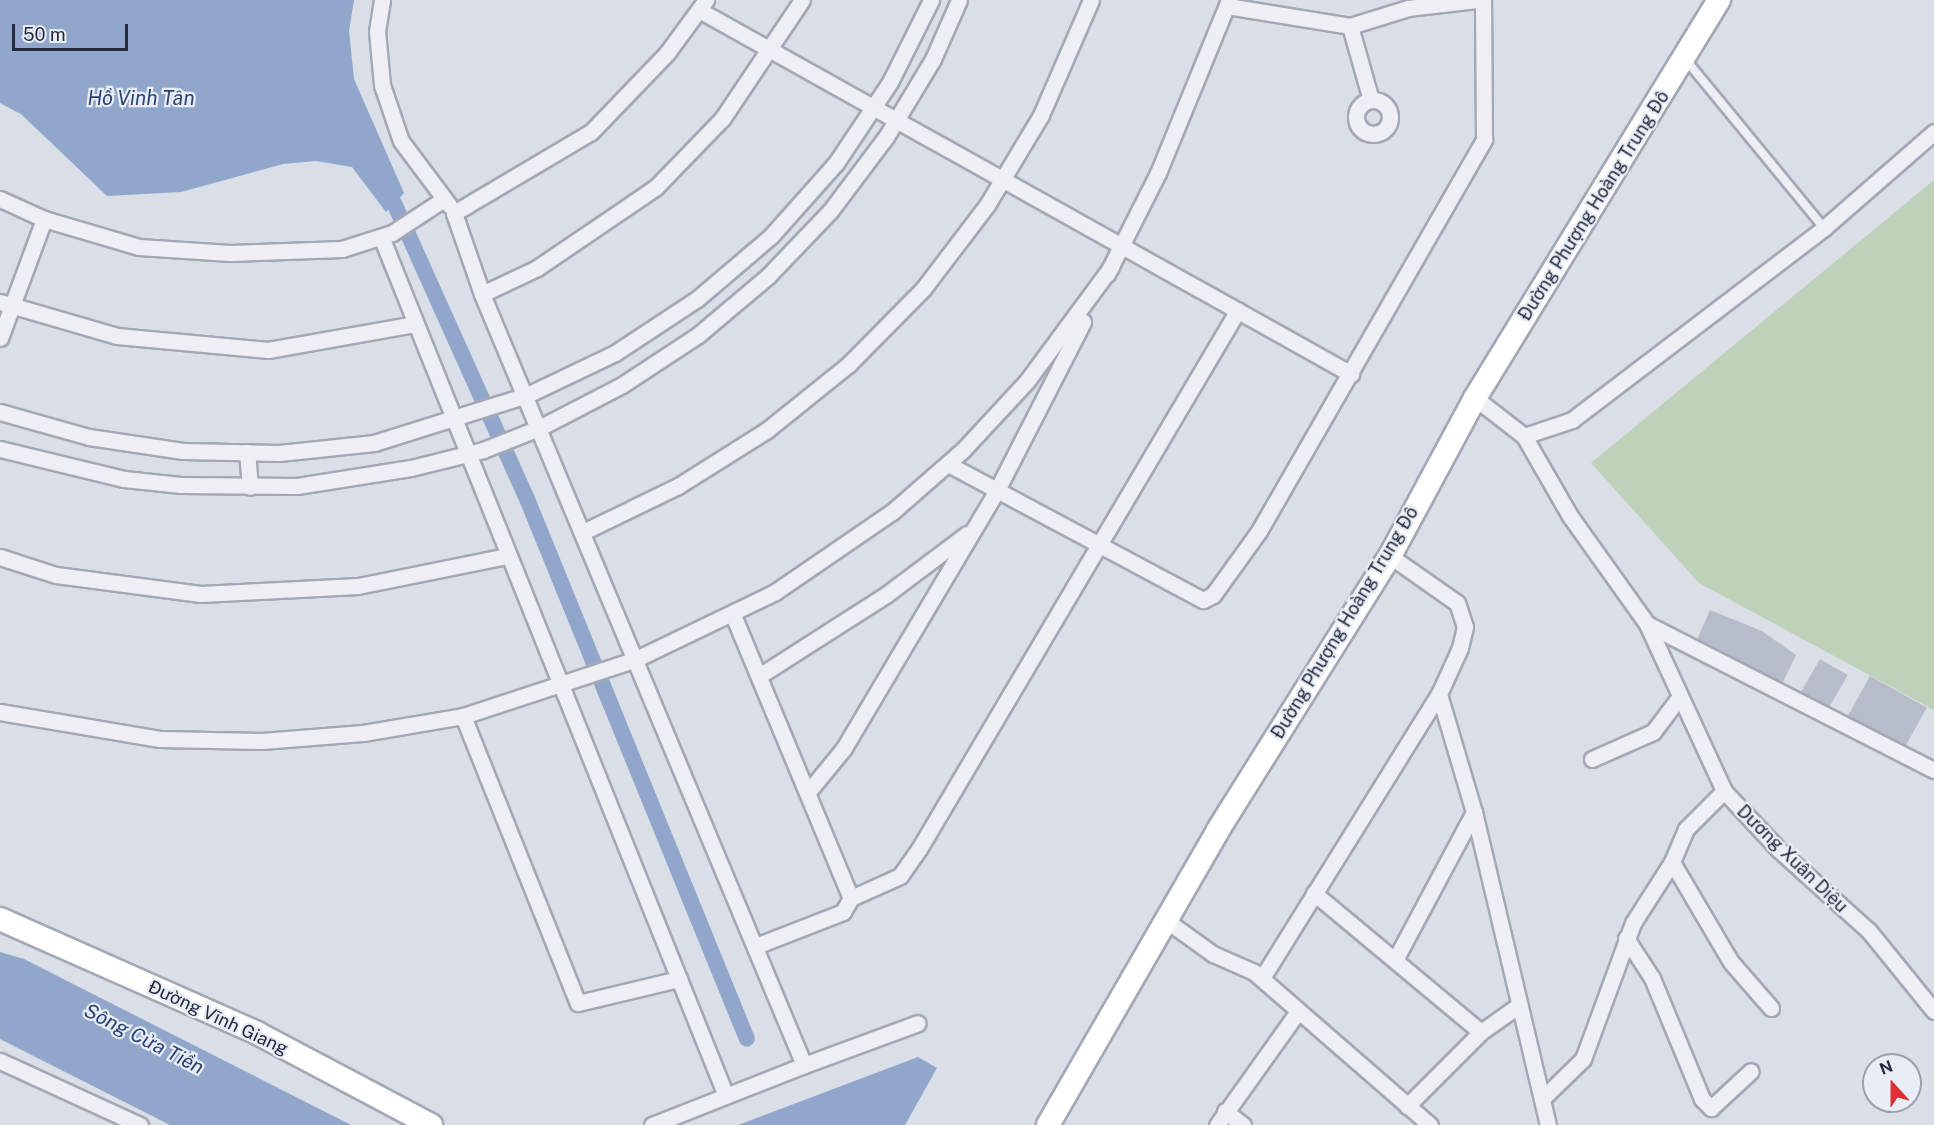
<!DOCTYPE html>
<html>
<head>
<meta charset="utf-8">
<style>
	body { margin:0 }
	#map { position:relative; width:1934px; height:1125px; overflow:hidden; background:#dadee7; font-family:"Public Sans",sans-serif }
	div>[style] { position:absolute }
	.green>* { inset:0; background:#bed2ba }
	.water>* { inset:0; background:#90a6cb }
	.canal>* { height:16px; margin:-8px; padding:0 8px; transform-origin:8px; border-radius:8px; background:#90a6cb }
	.building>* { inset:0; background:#b7bcca; transform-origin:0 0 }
	.roads { filter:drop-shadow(2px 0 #a3a8b4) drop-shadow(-2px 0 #a3a8b4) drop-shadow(0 2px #a3a8b4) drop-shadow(0 -2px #a3a8b4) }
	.lane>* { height:8px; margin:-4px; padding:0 4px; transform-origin:4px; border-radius:4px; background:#edeff5 }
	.street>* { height:15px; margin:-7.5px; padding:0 7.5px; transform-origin:7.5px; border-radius:7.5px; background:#edeff5 }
	.street>.ring { margin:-7.5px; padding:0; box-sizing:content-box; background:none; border:15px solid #edeff5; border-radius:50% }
	.secondary>* { height:22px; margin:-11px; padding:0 11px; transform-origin:11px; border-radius:11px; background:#fff }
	span { translate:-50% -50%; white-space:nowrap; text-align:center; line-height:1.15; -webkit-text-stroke:4.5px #e9edf5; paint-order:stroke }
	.street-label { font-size:18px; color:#232a3e }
	.water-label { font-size:20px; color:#294375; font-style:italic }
	.north { position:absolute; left:1862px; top:1053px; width:60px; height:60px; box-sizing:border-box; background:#e9edf5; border:2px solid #9a9fac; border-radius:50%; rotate:339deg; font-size:16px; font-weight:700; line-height:24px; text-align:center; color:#232a3e }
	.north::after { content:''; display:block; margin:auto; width:21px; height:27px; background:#dc2f36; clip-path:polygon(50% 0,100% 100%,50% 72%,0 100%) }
	.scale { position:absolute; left:12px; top:24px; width:116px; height:27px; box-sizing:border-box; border:3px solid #232a3e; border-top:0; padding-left:8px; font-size:18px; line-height:21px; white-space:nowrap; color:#232a3e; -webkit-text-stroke:4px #e9edf5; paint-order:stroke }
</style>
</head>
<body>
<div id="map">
	<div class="green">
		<i style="clip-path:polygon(1934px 180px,1934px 710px,1699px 583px,1591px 463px)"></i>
	</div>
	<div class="water">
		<i style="clip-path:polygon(0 0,354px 0,349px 31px,354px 79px,404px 193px,386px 212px,352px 167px,316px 161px,283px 164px,181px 192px,107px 196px,21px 114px,0 103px)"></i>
		<i style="clip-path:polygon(0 952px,24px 959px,351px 1125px,170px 1125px,0 1039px)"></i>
		<i style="clip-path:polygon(918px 1057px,937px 1068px,905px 1125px,738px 1125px)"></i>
	</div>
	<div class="canal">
		<i style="left:394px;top:203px;width:319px;rotate:65.8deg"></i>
		<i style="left:525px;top:494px;width:588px;rotate:67.84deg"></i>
	</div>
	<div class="building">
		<i style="clip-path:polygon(1710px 610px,1762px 631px,1796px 655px,1782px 684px,1696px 642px)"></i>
		<i style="left:1820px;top:659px;width:32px;height:41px;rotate:30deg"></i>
		<i style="left:1870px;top:676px;width:65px;height:46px;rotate:29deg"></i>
	</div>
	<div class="roads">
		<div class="lane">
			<i style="left:1686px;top:60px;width:217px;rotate:50.6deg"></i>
		</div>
		<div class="street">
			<i style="left:382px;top:0;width:31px;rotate:99deg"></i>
			<i style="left:377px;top:31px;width:54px;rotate:84.7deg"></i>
			<i style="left:382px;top:85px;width:59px;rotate:71.3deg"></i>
			<i style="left:401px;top:141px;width:80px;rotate:53.1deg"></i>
			<i style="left:1227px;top:6px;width:125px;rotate:9.2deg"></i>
			<i style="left:1350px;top:26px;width:61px;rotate:-17.2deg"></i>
			<i style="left:1408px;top:8px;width:69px;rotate:-6.6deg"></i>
			<i style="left:699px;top:10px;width:747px;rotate:29.17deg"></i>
			<i style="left:1350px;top:26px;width:77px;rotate:74.2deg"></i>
			<i class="ring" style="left:1356px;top:100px;width:19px;height:19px"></i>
			<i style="left:0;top:199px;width:48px;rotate:24.4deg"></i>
			<i style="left:44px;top:219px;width:99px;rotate:16.4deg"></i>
			<i style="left:139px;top:247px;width:91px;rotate:3.8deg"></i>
			<i style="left:230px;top:253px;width:112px;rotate:-2deg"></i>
			<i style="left:342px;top:249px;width:52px;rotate:-17.7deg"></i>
			<i style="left:392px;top:233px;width:62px;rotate:-33.2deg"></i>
			<i style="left:382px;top:239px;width:923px;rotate:68.13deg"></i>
			<i style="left:1107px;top:274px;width:113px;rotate:-63.2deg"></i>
			<i style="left:1158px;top:173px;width:187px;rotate:-67.7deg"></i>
			<i style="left:482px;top:294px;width:61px;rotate:-25.3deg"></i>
			<i style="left:537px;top:268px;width:144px;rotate:-34.2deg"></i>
			<i style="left:656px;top:187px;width:95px;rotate:-45.9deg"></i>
			<i style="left:722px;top:119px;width:143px;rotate:-56.1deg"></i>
			<i style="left:0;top:302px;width:122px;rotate:16.2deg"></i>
			<i style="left:117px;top:336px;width:152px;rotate:5.3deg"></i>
			<i style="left:268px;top:350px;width:150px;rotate:-10deg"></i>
			<i style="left:0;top:338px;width:127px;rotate:-69.7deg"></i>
			<i style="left:1475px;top:398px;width:62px;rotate:37.8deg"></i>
			<i style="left:1524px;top:436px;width:92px;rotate:60.1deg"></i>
			<i style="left:1570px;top:516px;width:133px;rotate:54.5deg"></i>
			<i style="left:1647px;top:624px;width:322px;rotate:27deg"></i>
			<i style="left:0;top:412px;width:92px;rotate:15.7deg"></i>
			<i style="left:89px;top:437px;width:95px;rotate:8.5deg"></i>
			<i style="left:183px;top:451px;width:96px;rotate:1.2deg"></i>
			<i style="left:279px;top:453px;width:96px;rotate:-6deg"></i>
			<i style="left:374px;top:443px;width:160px;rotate:-17.4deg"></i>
			<i style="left:527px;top:395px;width:98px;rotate:-25.5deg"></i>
			<i style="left:615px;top:353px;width:98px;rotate:-33.4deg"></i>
			<i style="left:697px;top:299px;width:97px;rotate:-40.4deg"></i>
			<i style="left:771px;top:236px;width:98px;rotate:-48.3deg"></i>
			<i style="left:836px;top:163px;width:97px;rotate:-56.3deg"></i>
			<i style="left:890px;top:82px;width:92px;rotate:-63.4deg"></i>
			<i style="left:1524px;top:436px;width:51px;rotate:-18.4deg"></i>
			<i style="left:1572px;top:420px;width:317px;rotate:-37.3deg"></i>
			<i style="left:1824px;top:228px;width:146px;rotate:-41.1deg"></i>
			<i style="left:0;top:449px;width:128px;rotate:13.6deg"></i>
			<i style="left:124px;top:479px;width:57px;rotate:6deg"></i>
			<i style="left:181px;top:485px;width:116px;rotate:0.5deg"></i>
			<i style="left:297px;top:486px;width:115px;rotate:-9deg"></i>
			<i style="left:411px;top:468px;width:74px;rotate:-14deg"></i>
			<i style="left:483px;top:450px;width:62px;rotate:-21.6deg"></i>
			<i style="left:541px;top:427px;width:91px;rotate:-27.4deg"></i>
			<i style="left:622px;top:385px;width:91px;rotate:-33.3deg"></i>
			<i style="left:698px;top:335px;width:92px;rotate:-40.1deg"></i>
			<i style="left:768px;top:276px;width:91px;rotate:-46.3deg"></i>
			<i style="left:831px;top:210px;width:91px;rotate:-53deg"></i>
			<i style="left:886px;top:137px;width:91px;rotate:-58.9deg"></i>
			<i style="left:933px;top:59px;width:64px;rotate:-66.2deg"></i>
			<i style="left:247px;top:452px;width:35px;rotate:85deg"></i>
			<i style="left:948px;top:464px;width:289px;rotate:28.1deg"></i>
			<i style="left:1203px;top:600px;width:11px;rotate:-27deg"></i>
			<i style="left:1213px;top:595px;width:79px;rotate:-54.3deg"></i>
			<i style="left:1259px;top:531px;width:452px;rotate:-60.1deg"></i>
			<i style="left:1484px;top:139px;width:139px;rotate:-90.4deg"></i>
			<i style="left:583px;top:532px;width:106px;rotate:-25.8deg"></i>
			<i style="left:678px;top:486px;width:105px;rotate:-32.2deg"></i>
			<i style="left:767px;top:430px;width:105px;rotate:-38.8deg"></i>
			<i style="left:849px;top:364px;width:105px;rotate:-45.4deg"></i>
			<i style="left:923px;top:289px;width:106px;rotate:-52.7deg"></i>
			<i style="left:987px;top:205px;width:105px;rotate:-59deg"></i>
			<i style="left:1041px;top:115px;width:125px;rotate:-66.5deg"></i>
			<i style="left:0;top:557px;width:59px;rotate:17.8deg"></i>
			<i style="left:56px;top:575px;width:146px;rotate:7.5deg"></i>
			<i style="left:201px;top:594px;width:157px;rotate:-2.9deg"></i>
			<i style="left:358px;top:586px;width:152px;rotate:-11.4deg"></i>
			<i style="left:733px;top:615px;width:307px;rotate:67.4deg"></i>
			<i style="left:851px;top:898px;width:16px;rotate:120deg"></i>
			<i style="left:843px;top:912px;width:93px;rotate:158.7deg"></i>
			<i style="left:1647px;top:624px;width:184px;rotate:65.2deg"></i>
			<i style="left:1724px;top:791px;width:81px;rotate:47deg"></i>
			<i style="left:1779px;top:850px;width:121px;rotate:42deg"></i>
			<i style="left:1869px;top:931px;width:103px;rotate:50.9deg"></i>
			<i style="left:759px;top:676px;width:152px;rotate:-32.6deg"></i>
			<i style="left:887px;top:594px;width:100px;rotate:-36.9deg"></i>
			<i style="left:1439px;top:694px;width:123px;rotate:73.5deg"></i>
			<i style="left:1474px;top:812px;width:322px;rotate:76.7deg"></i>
			<i style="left:0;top:712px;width:162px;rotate:9.6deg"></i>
			<i style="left:160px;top:739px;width:102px;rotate:1.1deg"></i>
			<i style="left:262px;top:741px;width:101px;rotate:-4.5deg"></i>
			<i style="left:363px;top:733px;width:101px;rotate:-9.6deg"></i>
			<i style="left:463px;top:716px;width:182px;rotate:-18.2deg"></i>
			<i style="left:636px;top:659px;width:154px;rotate:-25.7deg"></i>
			<i style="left:775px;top:592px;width:142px;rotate:-34.4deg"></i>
			<i style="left:892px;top:512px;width:94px;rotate:-41.1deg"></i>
			<i style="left:963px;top:450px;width:94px;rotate:-47.2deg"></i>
			<i style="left:1027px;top:381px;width:142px;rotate:-53.6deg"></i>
			<i style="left:463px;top:716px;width:309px;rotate:68.2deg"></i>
			<i style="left:578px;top:1003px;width:104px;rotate:-13.4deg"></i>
			<i style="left:1592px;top:759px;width:67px;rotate:-23.9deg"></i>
			<i style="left:1653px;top:732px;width:41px;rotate:-52.9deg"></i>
			<i style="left:808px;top:792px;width:57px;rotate:-50.7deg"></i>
			<i style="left:844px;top:748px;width:300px;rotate:-59.3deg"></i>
			<i style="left:997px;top:490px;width:189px;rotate:-62.9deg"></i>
			<i style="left:1672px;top:862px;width:116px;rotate:59.5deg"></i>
			<i style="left:1731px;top:962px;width:61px;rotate:49deg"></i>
			<i style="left:1314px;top:893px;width:217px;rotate:39.8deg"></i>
			<i style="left:851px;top:898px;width:54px;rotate:-24.2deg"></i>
			<i style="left:900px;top:876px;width:33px;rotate:-55deg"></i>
			<i style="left:919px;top:849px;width:626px;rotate:-59.38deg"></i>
			<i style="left:1167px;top:921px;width:57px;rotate:35.7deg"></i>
			<i style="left:1213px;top:954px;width:45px;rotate:23.7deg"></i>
			<i style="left:1254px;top:972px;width:233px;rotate:41deg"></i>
			<i style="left:1626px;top:938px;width:48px;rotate:57deg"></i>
			<i style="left:1652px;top:978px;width:131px;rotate:67.5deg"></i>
			<i style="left:1702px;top:1099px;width:13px;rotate:45deg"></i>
			<i style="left:1711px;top:1108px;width:54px;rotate:-42.8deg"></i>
			<i style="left:1395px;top:960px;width:168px;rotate:-61.9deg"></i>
			<i style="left:1262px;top:978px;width:335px;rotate:-58.1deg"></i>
			<i style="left:1439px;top:694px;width:51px;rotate:-65.5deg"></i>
			<i style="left:1460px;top:648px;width:22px;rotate:-77deg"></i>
			<i style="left:1465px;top:627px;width:25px;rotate:-108deg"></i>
			<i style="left:1457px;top:603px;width:82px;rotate:-145deg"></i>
			<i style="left:0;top:1061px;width:154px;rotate:24.6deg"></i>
			<i style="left:804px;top:1065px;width:121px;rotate:-20.2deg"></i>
			<i style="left:1542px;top:1099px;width:57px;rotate:-44.3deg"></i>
			<i style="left:1583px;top:1059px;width:145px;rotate:-69.8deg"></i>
			<i style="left:1633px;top:923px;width:72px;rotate:-57.4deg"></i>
			<i style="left:1672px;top:862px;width:36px;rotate:-67deg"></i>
			<i style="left:1686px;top:829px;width:54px;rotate:-45deg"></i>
			<i style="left:1407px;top:1106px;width:105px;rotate:-45deg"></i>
			<i style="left:1481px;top:1032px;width:47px;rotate:-35.4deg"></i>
			<i style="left:1225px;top:1111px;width:23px;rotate:38deg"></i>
			<i style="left:652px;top:1125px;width:163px;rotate:-21.5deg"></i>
			<i style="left:804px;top:1065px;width:836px;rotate:-112.67deg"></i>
			<i style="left:482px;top:294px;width:86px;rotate:-109.1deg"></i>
			<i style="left:454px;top:213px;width:159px;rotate:-30.6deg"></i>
			<i style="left:591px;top:132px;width:110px;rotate:-46.1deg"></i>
			<i style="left:667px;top:53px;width:66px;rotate:-53.7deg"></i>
			<i style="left:1217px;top:1125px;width:138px;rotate:-54.5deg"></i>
		</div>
		<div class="secondary">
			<i style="left:0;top:919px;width:281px;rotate:23.9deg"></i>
			<i style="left:257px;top:1033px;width:197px;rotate:27.9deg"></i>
			<i style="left:1048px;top:1125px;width:340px;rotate:-60deg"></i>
			<i style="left:1218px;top:830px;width:324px;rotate:-57.9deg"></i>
			<i style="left:1390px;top:556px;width:179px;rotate:-61.7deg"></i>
			<i style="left:1475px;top:398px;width:467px;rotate:-58.5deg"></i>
		</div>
	</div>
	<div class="street-label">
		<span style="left:1594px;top:206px;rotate:-58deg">Đường Phượng Hoàng Trung Đô</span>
		<span style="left:1345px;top:623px;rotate:-59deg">Đường Phượng Hoàng Trung Đô</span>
		<span style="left:1792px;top:859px;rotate:44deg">Dương Xuân Diệu</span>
		<span style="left:218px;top:1018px;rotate:25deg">Đường Vĩnh Giang</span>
	</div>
	<div class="water-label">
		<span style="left:141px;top:98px">Hồ Vinh Tân</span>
		<span style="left:144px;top:1039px;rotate:27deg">Sông Cửa Tiền</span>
	</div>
	<div class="north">N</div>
	<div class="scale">50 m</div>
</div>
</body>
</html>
